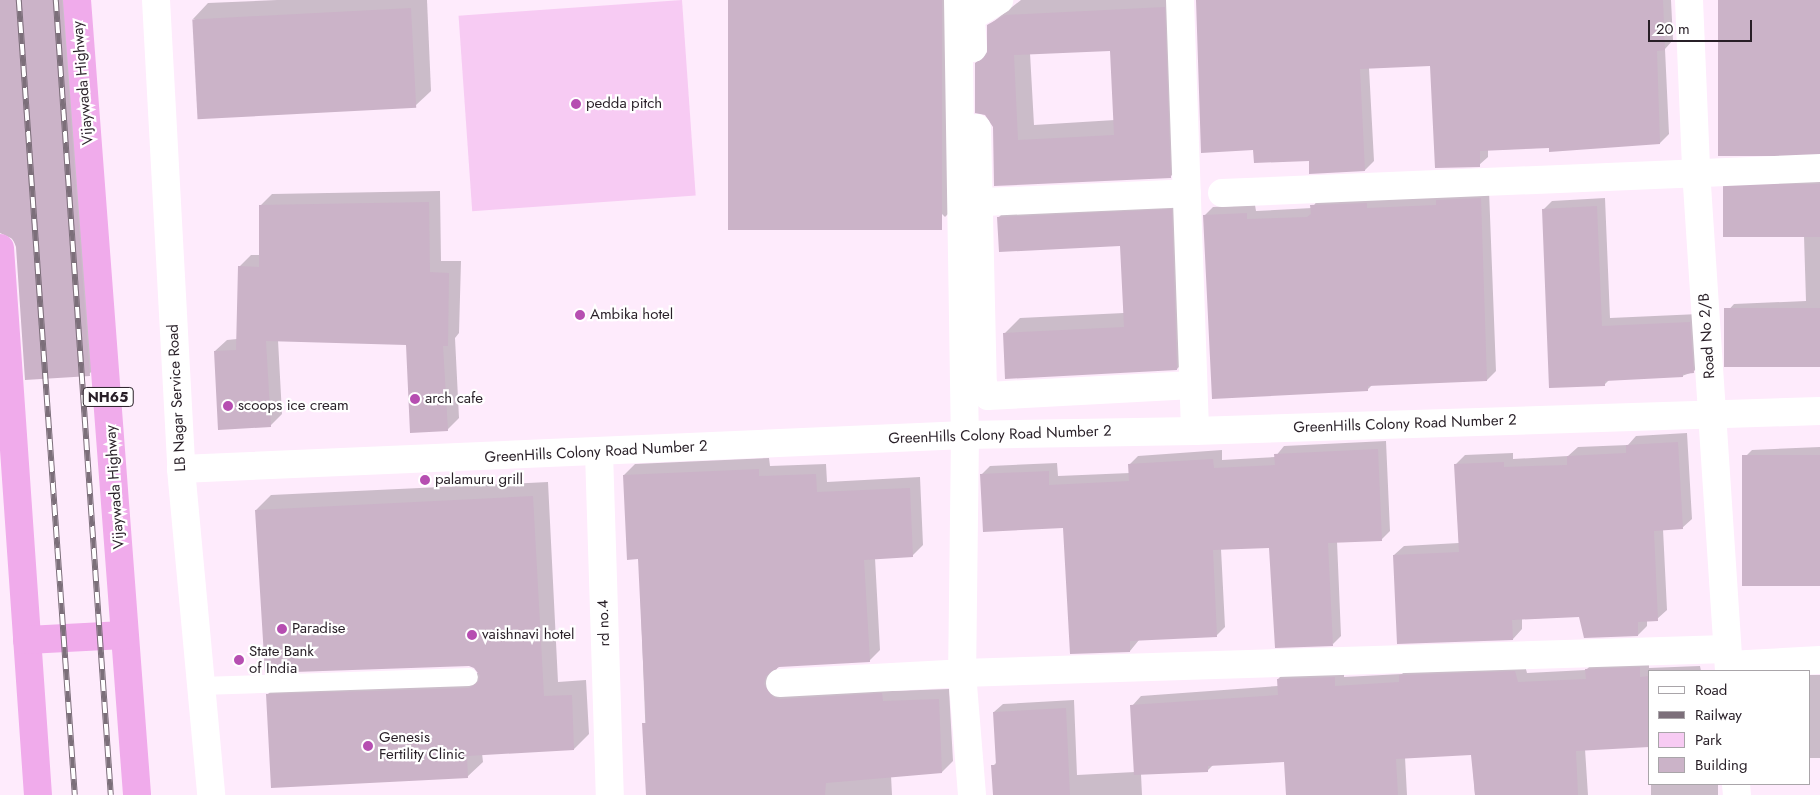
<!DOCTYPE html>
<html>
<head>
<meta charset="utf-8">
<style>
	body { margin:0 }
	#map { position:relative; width:1820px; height:795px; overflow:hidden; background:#feebfc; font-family:Jost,sans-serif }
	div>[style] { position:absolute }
	.green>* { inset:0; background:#f7cbf3; transform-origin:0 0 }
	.shadow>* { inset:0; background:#0003; transform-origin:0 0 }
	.building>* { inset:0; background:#cbb3c8; transform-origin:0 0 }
	.service>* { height:18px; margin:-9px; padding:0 9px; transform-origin:9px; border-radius:9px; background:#fff }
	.minor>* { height:28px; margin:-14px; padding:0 14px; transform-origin:14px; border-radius:14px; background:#fff }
	.tertiary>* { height:28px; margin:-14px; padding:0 14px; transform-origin:14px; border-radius:14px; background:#fff }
	.trunk>* { height:28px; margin:-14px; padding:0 14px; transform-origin:14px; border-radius:14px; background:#f0abeb }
	.rail>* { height:5.5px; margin-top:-2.75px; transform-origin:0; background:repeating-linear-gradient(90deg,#fff 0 11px,#7c6f7a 0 22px); box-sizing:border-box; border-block:1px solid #7c6f7a }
	.dots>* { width:14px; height:14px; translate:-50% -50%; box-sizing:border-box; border:2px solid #fff; border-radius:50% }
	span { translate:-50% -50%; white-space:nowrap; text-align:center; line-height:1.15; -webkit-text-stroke:4.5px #fff; paint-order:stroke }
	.shield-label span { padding:1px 4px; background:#fff; border:1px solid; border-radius:4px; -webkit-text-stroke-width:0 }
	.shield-label { font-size:14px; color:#281f27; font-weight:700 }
	.street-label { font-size:15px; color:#281f27 }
	.poi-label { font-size:15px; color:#281f27 }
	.left { translate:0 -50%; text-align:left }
	.legend { position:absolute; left:1648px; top:670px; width:162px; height:115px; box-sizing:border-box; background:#fff; border:1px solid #a9a5a9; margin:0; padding:6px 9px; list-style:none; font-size:15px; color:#281f27 }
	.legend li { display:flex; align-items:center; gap:10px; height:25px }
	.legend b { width:25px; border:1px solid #a9a5a9 }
	.scale { position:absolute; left:1648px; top:20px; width:104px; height:22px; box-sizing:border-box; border:2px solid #281f27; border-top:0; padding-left:6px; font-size:15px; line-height:18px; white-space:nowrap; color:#281f27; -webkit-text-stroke:4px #fff; paint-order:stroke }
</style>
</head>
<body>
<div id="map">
	<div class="green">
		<i style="left:682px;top:0;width:196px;height:224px;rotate:86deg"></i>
	</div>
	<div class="shadow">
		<i style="clip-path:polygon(0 0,78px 0,105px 359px,89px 374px,17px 246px,7px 232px,0 233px)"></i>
		<i style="clip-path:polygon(277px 0,427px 0,431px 91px,415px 106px,193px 19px,208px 3px)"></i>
		<i style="clip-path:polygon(730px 0,959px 0,961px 201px,945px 217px)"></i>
		<i style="clip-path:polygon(evenodd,1021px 0,1180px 0,1186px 161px,1170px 177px,995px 185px,994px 127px,976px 64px,988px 51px,988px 26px,1021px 0,1111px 49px,1115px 120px,1034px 125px,1030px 53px,1111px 49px)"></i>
		<i style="clip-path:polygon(1197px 0,1671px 0,1673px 40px,1665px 49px,1669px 134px,1660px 143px,1488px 150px,1488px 157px,1479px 165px,1431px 65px,1369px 68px,1374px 161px,1365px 170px,1254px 149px)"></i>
		<i style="clip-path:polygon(1820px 175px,1820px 366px,1725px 314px,1734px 304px,1806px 301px,1804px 236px,1725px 188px,1734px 179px)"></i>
		<i style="clip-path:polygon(1489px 190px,1496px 371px,1487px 380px,1373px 384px,1368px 389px,1204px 216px,1213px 207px,1255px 205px,1256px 211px,1312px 208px,1320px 197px)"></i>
		<i style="clip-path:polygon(440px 191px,441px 261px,461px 261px,459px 333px,455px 338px,459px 418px,447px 430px,407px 344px,278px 340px,282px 414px,270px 426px,215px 351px,227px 340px,237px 339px,239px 267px,251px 255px,260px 255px,260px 206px,272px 194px)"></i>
		<i style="clip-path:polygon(1187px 194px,1192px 353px,1177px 369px,1004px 334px,1020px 318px,1124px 313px,1121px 244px,998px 218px,1014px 202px)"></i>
		<i style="clip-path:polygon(1605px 198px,1610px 318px,1699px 314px,1702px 363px,1693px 372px,1682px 376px,1610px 379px,1604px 385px,1544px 209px,1552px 201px)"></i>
		<i style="clip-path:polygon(1687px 433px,1692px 519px,1682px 528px,1663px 529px,1667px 610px,1657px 619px,1647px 620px,1647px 626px,1638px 635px,1580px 616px,1522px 619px,1522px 629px,1513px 639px,1394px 555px,1404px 546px,1459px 543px,1455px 465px,1465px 455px,1513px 453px,1513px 459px,1568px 456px,1578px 447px,1628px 445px,1636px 436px)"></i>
		<i style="clip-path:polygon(1386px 441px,1390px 531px,1382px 539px,1337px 541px,1341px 636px,1333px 644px,1271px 546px,1221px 549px,1225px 627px,1217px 635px,1139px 640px,1130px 651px,1064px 526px,981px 475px,990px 466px,1057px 463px,1058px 476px,1130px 473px,1129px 465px,1138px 456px,1222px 450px,1222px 460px,1275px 457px,1284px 446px)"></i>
		<i style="clip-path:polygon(1820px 447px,1820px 585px,1743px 459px,1752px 450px)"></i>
		<i style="clip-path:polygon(769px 458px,770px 466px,826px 464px,827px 482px,920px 477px,923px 545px,912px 556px,875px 558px,880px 650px,869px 661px,778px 666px,775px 673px,893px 683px,893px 691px,949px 689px,953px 761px,942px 772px,891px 775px,892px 795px,648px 795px,639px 558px,624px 475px,635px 464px)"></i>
		<i style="clip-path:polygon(548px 482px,558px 682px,586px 680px,589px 734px,574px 749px,482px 753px,483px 762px,467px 777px,267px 695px,282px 680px,479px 673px,475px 667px,256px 510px,271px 495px)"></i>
		<i style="clip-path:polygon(1649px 659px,1649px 668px,1700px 666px,1701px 671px,1649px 671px,1649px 746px,1585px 749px,1588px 795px,1475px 795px,1472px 754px,1405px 757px,1407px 795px,1287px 795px,1286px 761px,1214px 764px,1208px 770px,1141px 774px,1142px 795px,994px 795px,993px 766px,997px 762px,994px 712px,1003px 704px,1074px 700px,1077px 775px,1135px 772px,1132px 706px,1141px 696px,1278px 686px,1278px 679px,1287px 670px,1344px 668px,1344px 677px,1402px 674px,1410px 666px,1524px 662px,1527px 673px,1586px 670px,1596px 660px)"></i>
		<i style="left:1809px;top:675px;width:11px;height:83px"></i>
		<i style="left:1651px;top:784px;width:67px;height:11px"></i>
	</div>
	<div class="building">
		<i style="clip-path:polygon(0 0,62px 0,90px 376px,25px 380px,16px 247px,13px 239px,0 233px)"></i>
		<i style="left:728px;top:0;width:214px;height:230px"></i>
		<i style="clip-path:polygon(1196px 0,1663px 0,1665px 50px,1657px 51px,1660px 144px,1549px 152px,1549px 148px,1480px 151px,1480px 167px,1435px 168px,1430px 66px,1360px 69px,1365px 171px,1309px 174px,1309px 161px,1254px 163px,1253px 150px,1201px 153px)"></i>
		<i style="left:1718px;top:0;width:102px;height:156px"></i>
		<i style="clip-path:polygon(evenodd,1165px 7px,1171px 178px,994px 186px,993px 127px,985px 115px,975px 113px,975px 63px,987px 54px,987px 25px,1005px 15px,1165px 7px,1110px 51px,1114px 135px,1018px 140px,1014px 55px,1110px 51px)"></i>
		<i style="left:411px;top:8px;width:100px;height:219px;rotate:87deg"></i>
		<i style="left:1820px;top:184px;width:53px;height:97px;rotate:90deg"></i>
		<i style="clip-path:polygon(1481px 198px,1487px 381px,1368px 386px,1368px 391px,1212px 399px,1203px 215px,1247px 213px,1247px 219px,1307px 217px,1311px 214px,1310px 205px,1367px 203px,1367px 208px,1436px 205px,1436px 200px)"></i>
		<i style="clip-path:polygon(429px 202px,430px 272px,449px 273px,448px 346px,443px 346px,448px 431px,410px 433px,406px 345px,266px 341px,271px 427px,218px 430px,214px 351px,236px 350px,238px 266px,259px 267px,259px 205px)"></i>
		<i style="clip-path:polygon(1597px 206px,1602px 326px,1690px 322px,1694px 373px,1683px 374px,1683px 377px,1605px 381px,1605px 386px,1549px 388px,1542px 209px)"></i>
		<i style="clip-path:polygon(1172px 209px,1177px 370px,1005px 379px,1003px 333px,1124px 327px,1120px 246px,999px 252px,997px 217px)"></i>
		<i style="left:1820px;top:308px;width:59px;height:96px;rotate:90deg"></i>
		<i style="clip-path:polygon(1678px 442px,1683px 529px,1654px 531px,1658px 621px,1638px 622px,1638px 636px,1584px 638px,1579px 617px,1512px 620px,1513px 640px,1397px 644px,1393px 555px,1459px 552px,1454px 464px,1504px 462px,1504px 467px,1567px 465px,1567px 456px,1626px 453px,1626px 445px)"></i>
		<i style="clip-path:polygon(1378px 449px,1382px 541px,1328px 543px,1333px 646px,1275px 648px,1269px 548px,1213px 550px,1217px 637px,1130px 641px,1130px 652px,1070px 654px,1063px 528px,983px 532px,980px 474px,1049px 471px,1049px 485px,1129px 481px,1128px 464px,1213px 459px,1214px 468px,1275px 465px,1274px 454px)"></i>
		<i style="left:1820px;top:455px;width:131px;height:78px;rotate:90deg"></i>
		<i style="clip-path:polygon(759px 469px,759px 476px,816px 474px,817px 492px,910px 488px,913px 557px,864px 560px,870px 662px,779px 667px,766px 676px,764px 684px,773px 697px,780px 699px,882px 693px,883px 701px,939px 699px,942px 773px,826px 783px,825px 795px,646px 795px,642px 723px,646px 723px,638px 559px,627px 560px,623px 475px)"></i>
		<i style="clip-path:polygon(533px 496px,544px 696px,572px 695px,574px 750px,467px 756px,468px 778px,271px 788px,266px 694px,469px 688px,478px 682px,480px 676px,474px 668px,469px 666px,265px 673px,255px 510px)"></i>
		<i style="clip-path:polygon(1640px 667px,1640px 677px,1649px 676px,1649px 747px,1576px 751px,1578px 795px,1475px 795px,1471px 755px,1396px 759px,1398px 795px,1286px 795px,1284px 762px,1208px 766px,1208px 772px,1134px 775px,1130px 705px,1278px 695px,1277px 679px,1335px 677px,1335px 686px,1399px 682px,1399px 675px,1515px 671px,1518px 682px,1586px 679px,1585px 669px)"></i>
		<i style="clip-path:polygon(1066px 708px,1070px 795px,993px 795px,991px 765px,996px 765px,993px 712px)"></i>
	</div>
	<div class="service">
		<i style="left:201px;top:686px;width:268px;rotate:-1.9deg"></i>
	</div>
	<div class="minor">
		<i style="left:958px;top:0;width:435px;rotate:89.1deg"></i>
		<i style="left:965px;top:435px;width:238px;rotate:90.7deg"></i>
		<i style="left:962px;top:673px;width:122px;rotate:85.3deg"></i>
		<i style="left:1180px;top:0;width:431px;rotate:88deg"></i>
		<i style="left:1689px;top:0;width:170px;rotate:87.6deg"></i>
		<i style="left:1696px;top:170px;width:502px;rotate:86.23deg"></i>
		<i style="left:973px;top:48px;width:31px;rotate:-94deg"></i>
		<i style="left:971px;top:17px;width:33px;rotate:-31deg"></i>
		<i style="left:977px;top:128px;width:256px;rotate:88.7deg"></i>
		<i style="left:983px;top:384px;width:13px;rotate:67deg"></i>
		<i style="left:988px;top:396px;width:205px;rotate:-3.1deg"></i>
		<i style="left:1222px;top:193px;width:599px;rotate:-2.39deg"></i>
		<i style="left:962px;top:203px;width:225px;rotate:-2.5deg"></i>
		<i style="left:599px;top:452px;width:343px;rotate:88.2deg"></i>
		<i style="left:181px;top:469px;width:785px;rotate:-2.48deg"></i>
		<i style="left:965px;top:435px;width:230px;rotate:-1deg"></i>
		<i style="left:1195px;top:431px;width:625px;rotate:-1.83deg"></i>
		<i style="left:1729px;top:665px;width:91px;rotate:-3.1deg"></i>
		<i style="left:780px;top:683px;width:182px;rotate:-3.1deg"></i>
		<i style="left:962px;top:673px;width:765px;rotate:-1.8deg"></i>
		<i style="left:1736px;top:784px;width:11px;rotate:85deg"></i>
	</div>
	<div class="tertiary">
		<i style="left:156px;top:0;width:470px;rotate:86.9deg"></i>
		<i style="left:181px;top:469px;width:327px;rotate:84.7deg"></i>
	</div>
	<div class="trunk">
		<i style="left:77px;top:0;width:797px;rotate:85.68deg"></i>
		<i style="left:0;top:248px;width:548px;rotate:86.03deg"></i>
		<i style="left:27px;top:640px;width:97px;rotate:-3deg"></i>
	</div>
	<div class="rail">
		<i style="left:19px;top:0;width:797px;rotate:85.97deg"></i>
		<i style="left:56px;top:0;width:797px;rotate:86.04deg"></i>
	</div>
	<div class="dots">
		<i style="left:576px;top:104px;background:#b64eb1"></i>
		<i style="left:580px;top:315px;background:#b64eb1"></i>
		<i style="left:415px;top:399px;background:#b64eb1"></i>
		<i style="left:228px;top:406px;background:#b64eb1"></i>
		<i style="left:425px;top:480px;background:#b64eb1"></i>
		<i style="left:282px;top:629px;background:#b64eb1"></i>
		<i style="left:472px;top:635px;background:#b64eb1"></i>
		<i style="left:239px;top:660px;background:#b64eb1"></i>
		<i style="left:368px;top:746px;background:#b64eb1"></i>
	</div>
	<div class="shield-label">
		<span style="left:108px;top:397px">NH65</span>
	</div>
	<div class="street-label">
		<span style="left:83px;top:83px;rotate:-95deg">Vijaywada Highway</span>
		<span style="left:1707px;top:336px;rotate:-94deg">Road No 2/B</span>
		<span style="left:177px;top:398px;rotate:-93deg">LB Nagar Service Road</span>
		<span style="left:1405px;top:424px;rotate:-2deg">GreenHills Colony Road Number 2</span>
		<span style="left:1000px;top:435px;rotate:-2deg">GreenHills Colony Road Number 2</span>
		<span style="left:596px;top:452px;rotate:-3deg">GreenHills Colony Road Number 2</span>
		<span style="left:115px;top:487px;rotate:-94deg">Vijaywada Highway</span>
		<span style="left:604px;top:623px;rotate:-92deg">rd no.4</span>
	</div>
	<div class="poi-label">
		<span class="left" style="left:586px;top:104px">pedda pitch</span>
		<span class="left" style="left:590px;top:315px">Ambika hotel</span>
		<span class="left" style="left:425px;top:399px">arch cafe</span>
		<span class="left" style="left:238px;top:406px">scoops ice cream</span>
		<span class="left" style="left:435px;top:480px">palamuru grill</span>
		<span class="left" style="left:292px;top:629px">Paradise</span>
		<span class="left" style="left:482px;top:635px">vaishnavi hotel</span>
		<span class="left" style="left:249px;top:660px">State Bank<br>of India</span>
		<span class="left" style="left:379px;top:746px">Genesis<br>Fertility Clinic</span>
	</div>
	<ul class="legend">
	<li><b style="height:6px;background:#fff"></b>Road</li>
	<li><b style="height:6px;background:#7c6f7a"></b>Railway</li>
	<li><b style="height:14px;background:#f7cbf3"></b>Park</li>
	<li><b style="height:14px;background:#cbb3c8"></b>Building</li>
	</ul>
	<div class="scale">20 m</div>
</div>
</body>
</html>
